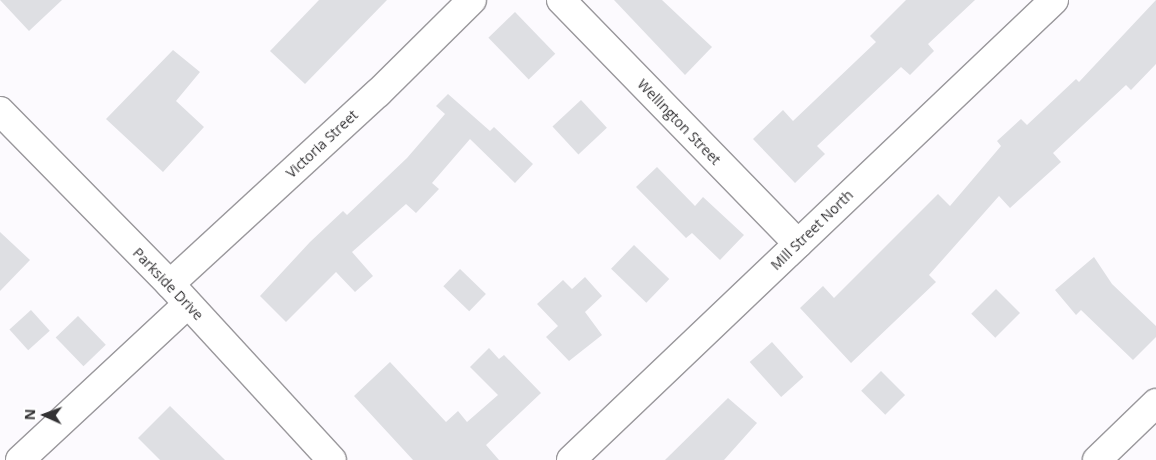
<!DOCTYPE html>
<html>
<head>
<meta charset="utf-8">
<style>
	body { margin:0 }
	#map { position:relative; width:1156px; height:460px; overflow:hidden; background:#fcfafe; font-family:"Open Sans",sans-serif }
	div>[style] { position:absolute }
	.building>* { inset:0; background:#dedfe3; transform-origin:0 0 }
	.roads { filter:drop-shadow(1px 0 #9a989c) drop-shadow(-1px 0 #9a989c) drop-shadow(0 1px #9a989c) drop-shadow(0 -1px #9a989c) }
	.minor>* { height:28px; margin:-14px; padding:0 14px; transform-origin:14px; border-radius:14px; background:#fff }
	.major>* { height:28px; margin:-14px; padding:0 14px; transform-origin:14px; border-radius:14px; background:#fff }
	span { translate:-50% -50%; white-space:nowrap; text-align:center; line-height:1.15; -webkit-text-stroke:4.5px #fff; paint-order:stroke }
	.street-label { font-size:14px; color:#333234 }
	.north { position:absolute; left:20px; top:390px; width:50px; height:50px; -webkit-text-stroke:4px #fff; paint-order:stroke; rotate:272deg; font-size:14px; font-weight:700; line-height:20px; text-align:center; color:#333234 }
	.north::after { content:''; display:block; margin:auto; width:18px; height:22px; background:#333234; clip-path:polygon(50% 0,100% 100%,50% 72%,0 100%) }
</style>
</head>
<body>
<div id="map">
	<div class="building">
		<i style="clip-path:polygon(0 0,62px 0,29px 31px)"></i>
		<i style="clip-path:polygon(319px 0,387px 0,305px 84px,270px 51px)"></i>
		<i style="clip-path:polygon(614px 0,662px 0,712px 47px,685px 75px)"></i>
		<i style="clip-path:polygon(906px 0,975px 0,928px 44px,934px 51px,910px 75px,901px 67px,817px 146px,825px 154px,795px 183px,753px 139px,783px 110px,793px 121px,876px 42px,870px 36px)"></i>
		<i style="clip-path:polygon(1156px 0,1156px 64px,1131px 90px,1126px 85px,1053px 153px,1061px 162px,1010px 208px,999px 196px,929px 275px,936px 282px,851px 363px,800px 308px,823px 286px,834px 298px,938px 194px,950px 206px,1001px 146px,997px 141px,1021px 119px,1027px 125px,1076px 79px,1079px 82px)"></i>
		<i style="left:515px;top:12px;width:58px;height:37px;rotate:46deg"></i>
		<i style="clip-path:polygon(173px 50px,200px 72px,176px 101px,204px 127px,163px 172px,106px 119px)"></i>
		<i style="clip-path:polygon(448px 94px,490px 131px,494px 127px,533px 164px,515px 183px,470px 139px,432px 183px,439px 189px,416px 213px,406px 204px,352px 252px,373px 276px,355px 292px,336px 272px,286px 322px,260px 296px,310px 242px,343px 211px,347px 215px,407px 158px,445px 114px,436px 106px)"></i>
		<i style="left:581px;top:100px;width:38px;height:39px;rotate:47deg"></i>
		<i style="clip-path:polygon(657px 167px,695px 206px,703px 197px,744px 235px,720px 260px,692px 233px,686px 238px,636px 187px)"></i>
		<i style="clip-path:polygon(0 232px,30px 260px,0 291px)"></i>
		<i style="left:634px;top:245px;width:49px;height:33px;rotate:44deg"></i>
		<i style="clip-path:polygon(1094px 257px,1112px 284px,1156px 326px,1156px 337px,1133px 360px,1081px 310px,1076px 315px,1055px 290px)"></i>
		<i style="left:460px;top:269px;width:36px;height:24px;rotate:44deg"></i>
		<i style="clip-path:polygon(585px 277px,602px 296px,585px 312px,602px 335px,569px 361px,546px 337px,558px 326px,537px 304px,563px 280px,572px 289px)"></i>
		<i style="left:996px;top:289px;width:34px;height:35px;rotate:45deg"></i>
		<i style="left:31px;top:310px;width:28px;height:29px;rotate:48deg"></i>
		<i style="left:78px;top:316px;width:40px;height:31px;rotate:46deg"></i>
		<i style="left:772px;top:342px;width:47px;height:30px;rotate:48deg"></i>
		<i style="clip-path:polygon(489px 348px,499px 359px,504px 355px,541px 393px,486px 445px,499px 460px,413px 460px,354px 396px,390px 362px,446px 422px,458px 411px,467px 422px,498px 395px,470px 367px)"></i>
		<i style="left:881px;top:371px;width:34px;height:28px;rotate:45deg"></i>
		<i style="clip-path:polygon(728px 398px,757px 423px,724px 460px,665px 460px)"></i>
		<i style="clip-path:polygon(170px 406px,225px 460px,160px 460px,138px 438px)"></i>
	</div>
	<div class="roads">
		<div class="minor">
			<i style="left:561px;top:0;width:340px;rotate:45.8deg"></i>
			<i style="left:170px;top:284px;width:282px;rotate:-42.6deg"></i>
			<i style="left:378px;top:93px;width:132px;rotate:-44.7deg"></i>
			<i style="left:20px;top:460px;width:229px;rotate:-42.9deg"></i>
			<i style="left:1097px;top:460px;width:82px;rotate:-44deg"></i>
		</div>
		<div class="major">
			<i style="left:0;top:111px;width:243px;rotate:45.5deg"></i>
			<i style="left:170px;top:284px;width:239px;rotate:47.4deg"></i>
			<i style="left:571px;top:460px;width:667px;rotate:-43.6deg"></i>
		</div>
	</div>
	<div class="street-label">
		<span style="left:679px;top:122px;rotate:46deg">Wellington Street</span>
		<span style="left:322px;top:144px;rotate:-43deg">Victoria Street</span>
		<span style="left:812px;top:230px;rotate:-44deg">Mill Street North</span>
		<span style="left:168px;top:284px;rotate:46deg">Parkside Drive</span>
	</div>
	<div class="north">N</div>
</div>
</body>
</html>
